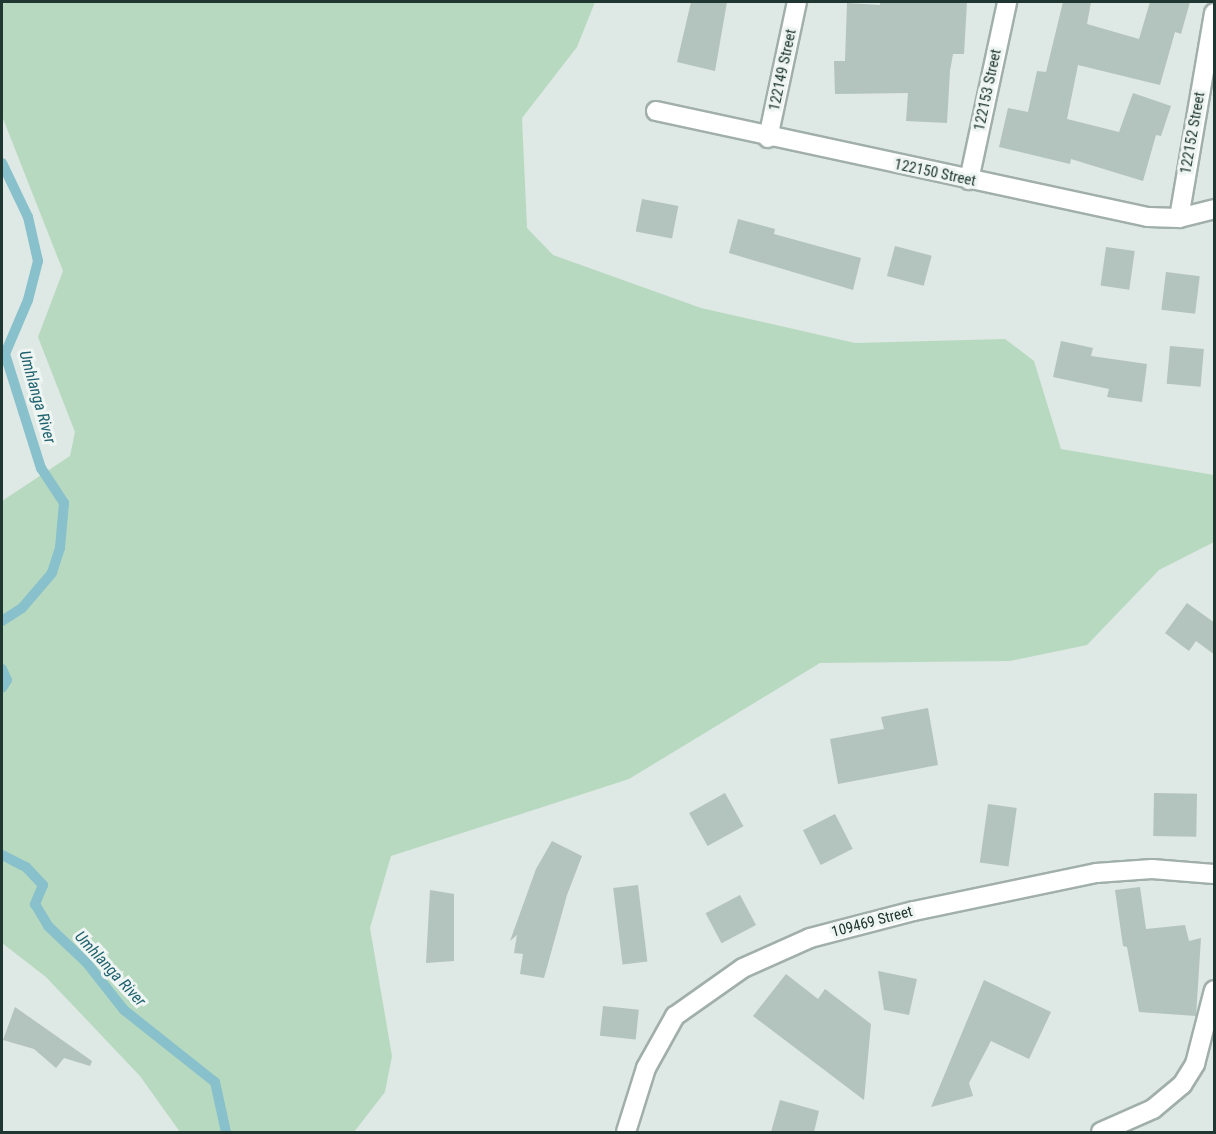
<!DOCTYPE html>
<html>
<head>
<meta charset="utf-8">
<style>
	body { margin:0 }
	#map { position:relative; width:1216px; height:1134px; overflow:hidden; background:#dee8e4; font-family:"Roboto Condensed",sans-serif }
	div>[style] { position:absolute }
	.green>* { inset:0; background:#b7d9c0 }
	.stream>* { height:10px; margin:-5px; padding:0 5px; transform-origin:5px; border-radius:5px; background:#88c0cb }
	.building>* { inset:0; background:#b3c3bd; transform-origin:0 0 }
	.roads { filter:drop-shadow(2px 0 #a1afab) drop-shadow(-2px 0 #a1afab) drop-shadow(0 2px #a1afab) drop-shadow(0 -2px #a1afab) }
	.street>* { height:18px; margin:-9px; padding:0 9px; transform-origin:9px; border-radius:9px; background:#fff }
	span { translate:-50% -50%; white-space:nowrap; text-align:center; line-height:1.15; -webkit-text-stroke:6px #eef5f2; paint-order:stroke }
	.street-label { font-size:15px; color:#203731 }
	.water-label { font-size:16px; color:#1f616e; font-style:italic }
	.frame { position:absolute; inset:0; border:3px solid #203731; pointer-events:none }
</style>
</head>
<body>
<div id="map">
	<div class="green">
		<i style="clip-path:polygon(2px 2px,595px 2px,577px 47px,522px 118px,527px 228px,553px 255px,701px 308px,855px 343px,1005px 339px,1034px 361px,1061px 449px,1214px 475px,1214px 542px,1159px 570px,1087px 645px,1010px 661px,820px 663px,629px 779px,391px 856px,370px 928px,392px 1056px,385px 1092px,354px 1132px,180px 1132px,140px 1076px,46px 977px,2px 943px,2px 501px,70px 456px,75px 432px,38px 337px,63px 271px,2px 116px)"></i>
	</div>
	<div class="stream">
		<i style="left:2px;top:163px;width:60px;rotate:64.3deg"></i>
		<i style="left:28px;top:217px;width:45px;rotate:77.2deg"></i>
		<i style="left:38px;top:261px;width:40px;rotate:104.4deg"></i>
		<i style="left:28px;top:300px;width:59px;rotate:113.1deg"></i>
		<i style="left:5px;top:354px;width:120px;rotate:72.5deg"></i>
		<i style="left:41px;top:468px;width:42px;rotate:56.7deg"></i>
		<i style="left:64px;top:503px;width:45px;rotate:95.1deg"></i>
		<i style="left:60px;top:548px;width:26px;rotate:108deg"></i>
		<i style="left:52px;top:573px;width:46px;rotate:130.6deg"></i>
		<i style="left:22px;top:608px;width:24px;rotate:147deg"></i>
		<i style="left:2px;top:669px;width:12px;rotate:66deg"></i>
		<i style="left:7px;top:680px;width:9px;rotate:122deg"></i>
		<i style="left:2px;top:855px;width:27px;rotate:27deg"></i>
		<i style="left:26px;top:867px;width:25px;rotate:47deg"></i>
		<i style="left:43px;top:885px;width:21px;rotate:113deg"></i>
		<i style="left:35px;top:904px;width:26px;rotate:59deg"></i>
		<i style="left:48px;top:926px;width:52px;rotate:43.5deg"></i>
		<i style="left:86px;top:962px;width:61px;rotate:51.6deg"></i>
		<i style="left:124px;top:1010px;width:116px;rotate:38.4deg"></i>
		<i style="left:215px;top:1082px;width:51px;rotate:77.6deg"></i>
	</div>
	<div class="building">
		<i style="clip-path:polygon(691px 2px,727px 2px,715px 71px,677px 62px)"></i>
		<i style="clip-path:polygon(880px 2px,967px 2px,964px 54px,953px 54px,950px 71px,947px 123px,906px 121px,908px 93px,835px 94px,834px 61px,845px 61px,847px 3px,880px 5px)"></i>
		<i style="clip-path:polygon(1063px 2px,1091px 2px,1087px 24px,1139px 39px,1150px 2px,1190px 2px,1181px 34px,1175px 32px,1160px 85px,1078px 65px,1067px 119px,1119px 132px,1133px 93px,1171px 106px,1161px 136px,1156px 135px,1143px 181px,1071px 159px,1070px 164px,999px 147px,1008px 108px,1028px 112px,1037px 71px,1046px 72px)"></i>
		<i style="left:642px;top:199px;width:37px;height:33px;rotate:11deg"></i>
		<i style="clip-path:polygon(738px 219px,775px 229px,774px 234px,861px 258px,853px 290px,729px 253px)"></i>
		<i style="left:895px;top:246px;width:38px;height:31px;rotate:15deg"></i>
		<i style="left:1106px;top:247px;width:29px;height:39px;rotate:8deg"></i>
		<i style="left:1166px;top:272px;width:34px;height:38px;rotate:7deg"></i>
		<i style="clip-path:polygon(1061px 341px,1093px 348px,1091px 356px,1147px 364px,1142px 402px,1107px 397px,1109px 389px,1053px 377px)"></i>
		<i style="left:1170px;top:346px;width:34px;height:38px;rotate:5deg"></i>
		<i style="clip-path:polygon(1187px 603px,1215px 623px,1215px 655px,1196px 641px,1189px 651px,1165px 633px)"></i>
		<i style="clip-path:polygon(928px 708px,938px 765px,838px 784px,830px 739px,884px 729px,881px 717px)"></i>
		<i style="left:725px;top:793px;width:38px;height:41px;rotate:61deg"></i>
		<i style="left:1154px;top:793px;width:43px;height:43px;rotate:1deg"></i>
		<i style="left:988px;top:804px;width:29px;height:59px;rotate:8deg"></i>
		<i style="left:835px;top:814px;width:39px;height:36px;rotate:63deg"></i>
		<i style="clip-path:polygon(552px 841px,582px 856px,567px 895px,544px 978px,520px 974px,523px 954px,514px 953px,517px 935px,510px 941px,536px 869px)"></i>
		<i style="left:638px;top:885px;width:77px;height:25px;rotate:83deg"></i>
		<i style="clip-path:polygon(1140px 887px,1146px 929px,1185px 925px,1189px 941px,1201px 938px,1196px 1016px,1139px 1012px,1127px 947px,1123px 946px,1115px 890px)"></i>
		<i style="clip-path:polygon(430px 890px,454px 894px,454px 961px,426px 963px)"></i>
		<i style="left:740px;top:895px;width:34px;height:39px;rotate:62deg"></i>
		<i style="clip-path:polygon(878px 971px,917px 979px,909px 1015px,884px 1010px)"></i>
		<i style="clip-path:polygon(786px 974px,818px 999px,825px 989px,871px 1024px,864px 1100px,753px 1016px)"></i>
		<i style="clip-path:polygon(984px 980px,1051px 1012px,1029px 1059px,991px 1041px,969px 1083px,973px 1096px,931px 1107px)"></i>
		<i style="left:603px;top:1006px;width:36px;height:30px;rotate:6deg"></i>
		<i style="clip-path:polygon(15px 1007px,92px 1061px,90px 1066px,64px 1058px,56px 1068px,34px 1049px,3px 1040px)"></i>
		<i style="clip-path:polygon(780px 1100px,819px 1111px,814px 1132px,771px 1132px)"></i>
	</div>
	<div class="roads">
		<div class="street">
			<i style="left:656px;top:111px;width:503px;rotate:12.16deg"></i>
			<i style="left:1148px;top:217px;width:31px;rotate:2deg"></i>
			<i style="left:1179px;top:218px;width:36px;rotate:-14deg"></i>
			<i style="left:768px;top:138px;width:139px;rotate:-78deg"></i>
			<i style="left:969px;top:180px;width:182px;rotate:-77.9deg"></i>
			<i style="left:1179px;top:218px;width:208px;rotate:-80.3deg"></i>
			<i style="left:626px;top:1132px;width:67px;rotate:-72.6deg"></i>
			<i style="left:646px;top:1068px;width:60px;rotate:-60.9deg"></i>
			<i style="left:675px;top:1016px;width:83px;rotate:-35.2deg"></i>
			<i style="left:743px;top:968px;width:73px;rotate:-24.1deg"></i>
			<i style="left:810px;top:938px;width:107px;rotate:-14.6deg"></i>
			<i style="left:914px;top:911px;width:186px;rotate:-11.8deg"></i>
			<i style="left:1096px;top:873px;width:56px;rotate:-4.1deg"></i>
			<i style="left:1152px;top:869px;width:62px;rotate:4.6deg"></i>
			<i style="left:1101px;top:1132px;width:57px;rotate:-23.9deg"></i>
			<i style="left:1153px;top:1109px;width:38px;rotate:-40deg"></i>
			<i style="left:1182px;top:1085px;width:25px;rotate:-58deg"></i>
			<i style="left:1195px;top:1064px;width:76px;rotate:-75.6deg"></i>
		</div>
	</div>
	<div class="street-label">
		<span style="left:783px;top:70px;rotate:-78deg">122149 Street</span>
		<span style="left:988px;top:90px;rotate:-78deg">122153 Street</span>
		<span style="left:1193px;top:133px;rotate:-80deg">122152 Street</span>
		<span style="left:935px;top:173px;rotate:12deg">122150 Street</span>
		<span style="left:872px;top:922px;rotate:-15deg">109469 Street</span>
	</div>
	<div class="water-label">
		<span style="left:37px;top:397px;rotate:74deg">Umhlanga River</span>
		<span style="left:110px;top:969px;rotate:47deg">Umhlanga River</span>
	</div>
	<div class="frame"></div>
</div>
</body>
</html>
